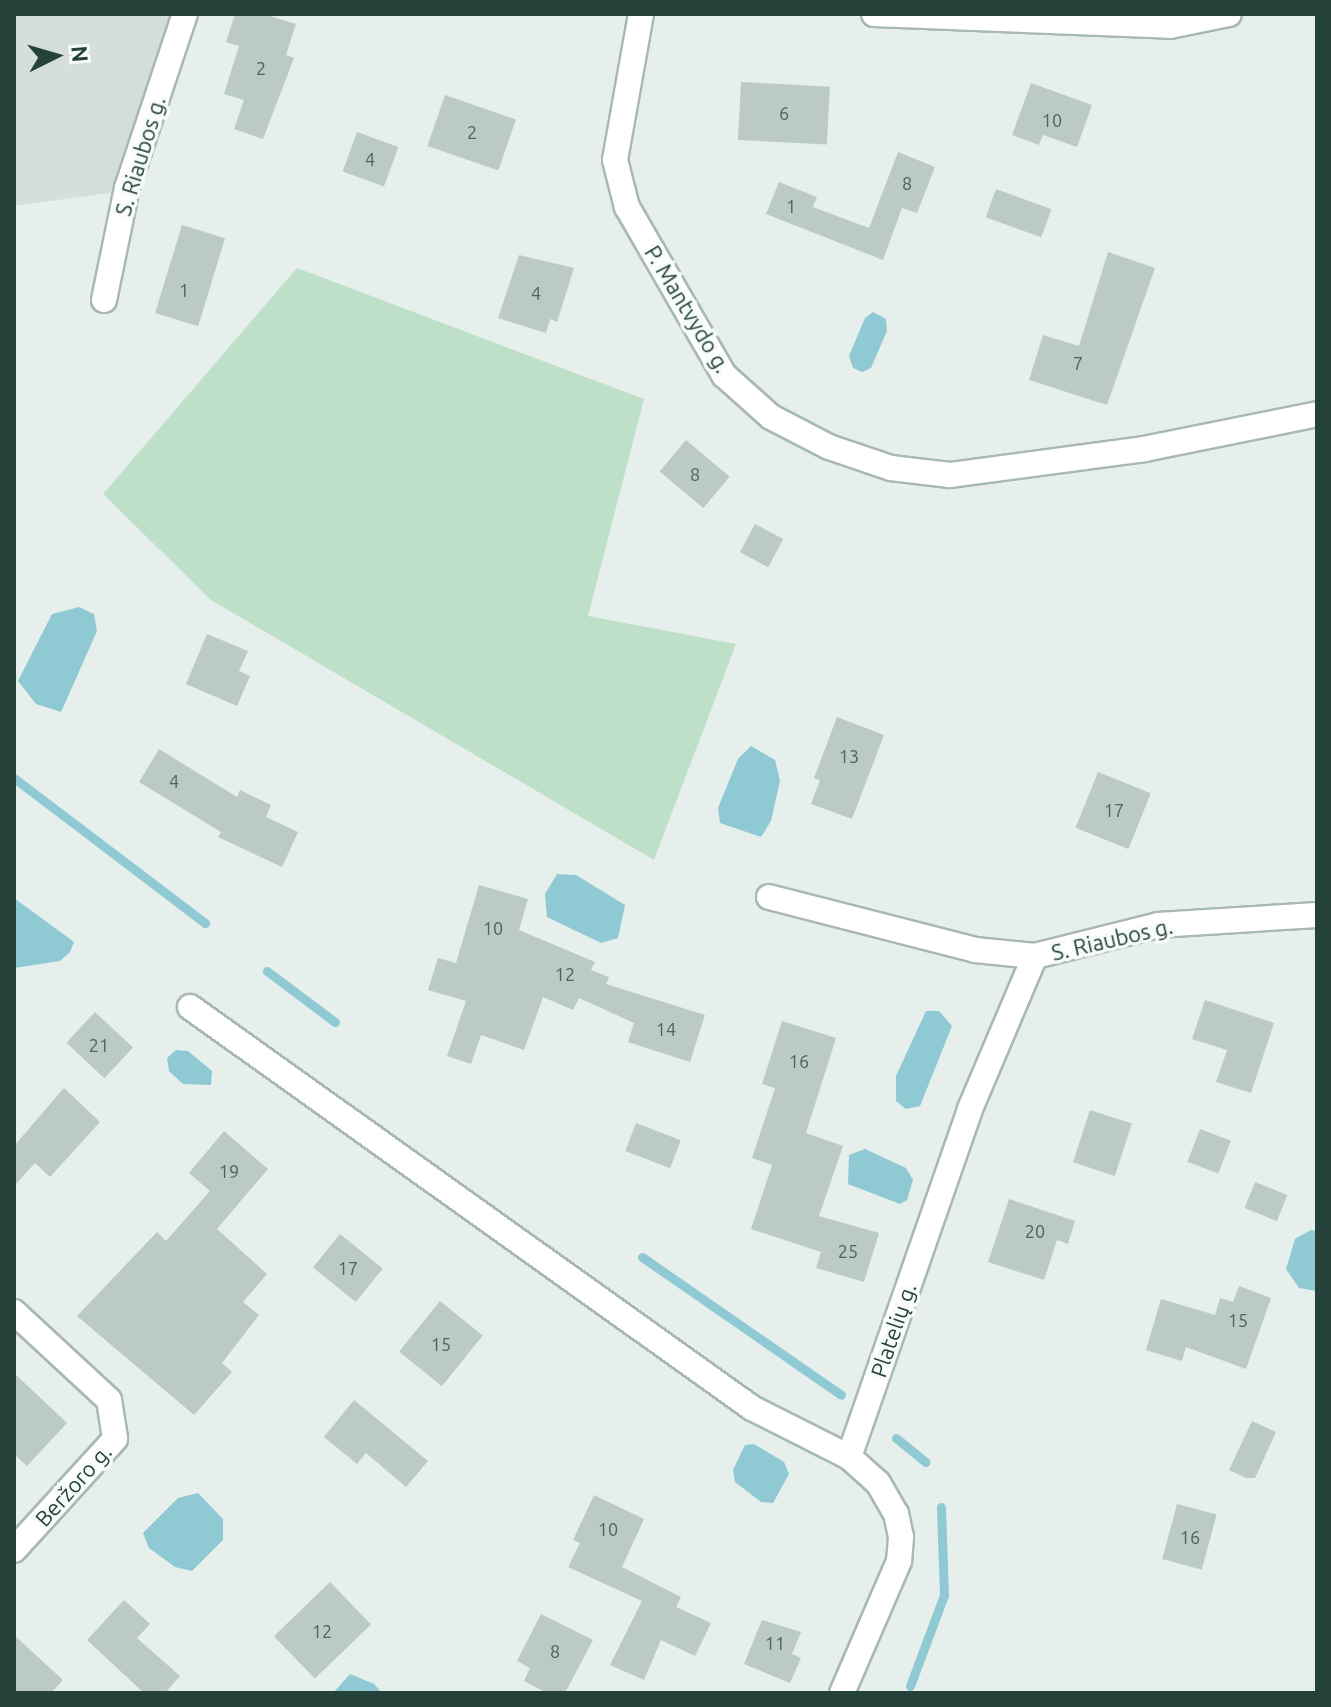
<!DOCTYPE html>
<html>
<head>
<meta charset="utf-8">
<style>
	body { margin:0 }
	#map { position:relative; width:1331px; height:1707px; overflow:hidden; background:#e6efeb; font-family:Ubuntu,sans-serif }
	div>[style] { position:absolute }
	.built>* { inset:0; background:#d4dfda }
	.green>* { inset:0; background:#bfe0c8 }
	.water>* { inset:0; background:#8ec9d4 }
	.stream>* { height:9px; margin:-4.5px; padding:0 4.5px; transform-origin:4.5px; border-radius:4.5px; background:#8ec9d4 }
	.building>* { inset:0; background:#bbcac4; transform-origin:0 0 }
	.roads { filter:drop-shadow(2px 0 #a8b8b2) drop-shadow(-2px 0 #a8b8b2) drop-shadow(0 2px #a8b8b2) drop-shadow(0 -2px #a8b8b2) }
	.minor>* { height:24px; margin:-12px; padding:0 12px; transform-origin:12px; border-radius:12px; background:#fff }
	span { translate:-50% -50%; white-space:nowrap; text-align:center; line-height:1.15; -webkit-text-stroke:7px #f7fbf9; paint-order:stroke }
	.number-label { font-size:18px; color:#4a645c }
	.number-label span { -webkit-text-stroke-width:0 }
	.street-label { font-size:22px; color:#24423a }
	.frame { position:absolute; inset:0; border:16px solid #24423a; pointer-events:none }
	.north { position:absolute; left:16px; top:16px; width:80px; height:80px; -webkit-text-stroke:6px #f7fbf9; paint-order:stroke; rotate:85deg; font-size:22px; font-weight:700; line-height:32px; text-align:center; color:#24423a }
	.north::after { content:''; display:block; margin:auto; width:28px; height:36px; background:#24423a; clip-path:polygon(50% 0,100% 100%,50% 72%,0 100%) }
</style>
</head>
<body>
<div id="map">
	<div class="built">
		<i style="clip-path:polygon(14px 14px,172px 14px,116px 192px,14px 206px)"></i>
	</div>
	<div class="green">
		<i style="clip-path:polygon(297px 268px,644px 399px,588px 616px,736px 644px,654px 860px,211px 600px,103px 494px)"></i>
	</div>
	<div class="water">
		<i style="clip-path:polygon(873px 312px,886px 319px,887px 331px,871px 368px,862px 372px,853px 368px,849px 356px,865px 318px)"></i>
		<i style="clip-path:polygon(79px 607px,94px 614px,97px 631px,61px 712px,36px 704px,18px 681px,52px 614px)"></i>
		<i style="clip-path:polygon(751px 746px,775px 760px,780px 781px,771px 821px,761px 837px,720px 823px,718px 808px,738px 759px)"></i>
		<i style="clip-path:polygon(557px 874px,576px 875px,625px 905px,618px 938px,601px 943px,547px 917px,545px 894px)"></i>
		<i style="clip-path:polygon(14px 898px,74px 942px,70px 952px,60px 961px,14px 968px)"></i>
		<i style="clip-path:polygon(926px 1011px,939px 1011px,952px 1026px,920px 1106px,906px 1109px,896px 1101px,896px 1076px)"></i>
		<i style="clip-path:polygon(176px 1050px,188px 1051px,212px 1071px,211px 1085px,183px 1084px,169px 1071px,167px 1058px)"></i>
		<i style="clip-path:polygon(865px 1149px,906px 1168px,913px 1180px,907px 1200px,900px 1204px,848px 1184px,849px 1155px)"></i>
		<i style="clip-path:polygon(1311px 1230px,1317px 1231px,1317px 1291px,1299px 1288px,1286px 1269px,1295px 1239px)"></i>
		<i style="clip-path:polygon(754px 1444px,784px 1462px,789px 1474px,773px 1503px,761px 1502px,735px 1482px,733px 1470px,745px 1445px)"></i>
		<i style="clip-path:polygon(198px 1493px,223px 1519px,223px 1540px,192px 1571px,175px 1567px,149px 1548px,143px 1533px,178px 1498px)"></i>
		<i style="clip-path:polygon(350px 1674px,374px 1684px,382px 1693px,333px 1693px)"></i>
	</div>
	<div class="stream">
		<i style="left:14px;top:778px;width:240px;rotate:37.2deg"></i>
		<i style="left:267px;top:971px;width:85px;rotate:36.9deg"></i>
		<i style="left:642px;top:1257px;width:242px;rotate:34.7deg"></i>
		<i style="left:896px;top:1438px;width:38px;rotate:39deg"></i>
		<i style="left:910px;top:1686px;width:97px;rotate:-69.5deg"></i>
		<i style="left:944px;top:1595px;width:88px;rotate:-92deg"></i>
	</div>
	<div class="building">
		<i style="clip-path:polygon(235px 14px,263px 14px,296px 24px,286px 55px,294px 58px,263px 139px,234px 129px,244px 100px,224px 94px,239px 46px,226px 42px)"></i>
		<i style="left:741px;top:82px;width:89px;height:58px;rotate:3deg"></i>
		<i style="clip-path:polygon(1031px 83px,1092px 105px,1077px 147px,1043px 135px,1039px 145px,1012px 135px)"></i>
		<i style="left:445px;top:95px;width:75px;height:54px;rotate:19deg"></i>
		<i style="left:357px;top:132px;width:44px;height:42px;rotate:20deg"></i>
		<i style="clip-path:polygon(898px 152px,935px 167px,917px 213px,902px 208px,883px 260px,766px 214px,779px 182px,817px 197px,813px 207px,869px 228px)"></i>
		<i style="left:996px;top:189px;width:59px;height:30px;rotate:20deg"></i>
		<i style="left:182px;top:225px;width:45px;height:92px;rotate:17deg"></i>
		<i style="clip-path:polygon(1108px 252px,1155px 268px,1107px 405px,1029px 380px,1043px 335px,1079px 346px)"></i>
		<i style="clip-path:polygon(519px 255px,574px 268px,557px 322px,550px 319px,546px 333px,498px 318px)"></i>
		<i style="left:686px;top:440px;width:57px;height:41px;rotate:40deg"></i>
		<i style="left:755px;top:524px;width:32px;height:32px;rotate:28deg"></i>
		<i style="clip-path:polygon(207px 634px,248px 651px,239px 671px,250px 676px,237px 706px,186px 684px)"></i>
		<i style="clip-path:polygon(837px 717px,884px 735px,852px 819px,811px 804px,820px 780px,814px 778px)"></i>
		<i style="clip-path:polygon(159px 749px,237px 797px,240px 790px,271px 805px,266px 817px,298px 832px,282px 867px,218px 837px,221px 832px,139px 782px)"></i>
		<i style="left:1098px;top:772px;width:57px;height:60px;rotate:22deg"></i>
		<i style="clip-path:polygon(479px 885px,528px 899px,519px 930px,595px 962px,591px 970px,609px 977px,606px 984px,705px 1015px,690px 1062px,628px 1042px,634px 1023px,579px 998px,573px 1010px,543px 997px,524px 1050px,481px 1035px,471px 1064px,447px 1056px,466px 1001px,428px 990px,438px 958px,456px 963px)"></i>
		<i style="clip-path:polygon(1205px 1000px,1274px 1023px,1251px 1093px,1216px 1082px,1227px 1050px,1192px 1039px)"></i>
		<i style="left:95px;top:1012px;width:52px;height:42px;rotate:43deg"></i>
		<i style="clip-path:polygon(782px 1021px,836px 1038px,806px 1133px,843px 1146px,819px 1216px,879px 1233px,864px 1282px,816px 1268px,821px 1252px,751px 1229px,772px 1165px,752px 1158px,775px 1088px,762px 1084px)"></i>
		<i style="clip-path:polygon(64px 1088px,100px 1122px,50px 1177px,35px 1163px,14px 1186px,14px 1146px)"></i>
		<i style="left:1090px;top:1110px;width:44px;height:55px;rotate:18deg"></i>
		<i style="left:636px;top:1123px;width:48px;height:30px;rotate:21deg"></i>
		<i style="left:1200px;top:1129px;width:33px;height:35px;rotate:21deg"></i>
		<i style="clip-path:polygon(224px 1131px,268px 1169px,217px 1229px,267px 1274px,243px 1302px,259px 1315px,222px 1363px,232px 1372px,194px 1415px,77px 1316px,157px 1232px,166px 1241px,210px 1191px,189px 1173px)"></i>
		<i style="left:1255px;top:1182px;width:35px;height:28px;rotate:22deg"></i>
		<i style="clip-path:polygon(1009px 1199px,1075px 1221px,1068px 1244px,1057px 1240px,1044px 1280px,988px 1262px)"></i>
		<i style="left:340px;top:1234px;width:55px;height:43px;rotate:39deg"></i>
		<i style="clip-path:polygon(1239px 1286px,1271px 1298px,1246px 1369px,1186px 1347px,1182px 1361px,1146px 1350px,1161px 1299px,1215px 1315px,1220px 1298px,1233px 1302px)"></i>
		<i style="left:440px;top:1301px;width:55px;height:65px;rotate:39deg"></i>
		<i style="clip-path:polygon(14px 1373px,67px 1423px,27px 1466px,14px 1454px)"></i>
		<i style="clip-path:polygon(354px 1400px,428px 1461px,406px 1487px,366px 1453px,357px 1464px,324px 1437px)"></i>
		<i style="clip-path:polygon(1252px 1421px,1276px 1432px,1255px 1478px,1246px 1478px,1229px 1470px)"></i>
		<i style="clip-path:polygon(594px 1495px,644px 1519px,622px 1567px,681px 1597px,676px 1607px,711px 1623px,695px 1656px,661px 1640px,644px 1680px,610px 1665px,642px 1601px,568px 1567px,580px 1543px,573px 1540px)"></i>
		<i style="left:1177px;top:1504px;width:41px;height:57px;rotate:15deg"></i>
		<i style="left:330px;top:1582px;width:59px;height:78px;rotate:46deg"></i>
		<i style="clip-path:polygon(124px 1600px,150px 1624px,137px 1638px,180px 1676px,165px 1693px,144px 1693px,87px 1640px)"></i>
		<i style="clip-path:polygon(541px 1614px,593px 1640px,565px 1693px,547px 1693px,524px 1681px,530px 1668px,517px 1661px)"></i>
		<i style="clip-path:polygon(762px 1620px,801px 1632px,792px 1654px,801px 1658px,790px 1683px,744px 1664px)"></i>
		<i style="clip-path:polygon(14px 1635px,63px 1680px,51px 1693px,14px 1693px)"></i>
	</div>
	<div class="roads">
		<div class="minor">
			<i style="left:641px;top:14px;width:148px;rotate:100.1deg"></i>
			<i style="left:615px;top:160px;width:49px;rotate:75.7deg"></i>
			<i style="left:627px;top:207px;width:194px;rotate:60deg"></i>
			<i style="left:724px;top:375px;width:63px;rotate:41.8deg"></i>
			<i style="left:771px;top:417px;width:65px;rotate:27.3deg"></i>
			<i style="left:829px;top:447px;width:65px;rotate:18.7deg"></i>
			<i style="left:891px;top:468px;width:59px;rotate:6.8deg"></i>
			<i style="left:950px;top:475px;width:196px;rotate:-7.6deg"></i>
			<i style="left:1144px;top:449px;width:177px;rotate:-11.4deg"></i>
			<i style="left:874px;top:14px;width:296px;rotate:2.3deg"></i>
			<i style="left:1170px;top:26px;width:60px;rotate:-11.5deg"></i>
			<i style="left:104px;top:300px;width:114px;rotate:-78.4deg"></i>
			<i style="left:127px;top:188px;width:183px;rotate:-71.6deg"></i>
			<i style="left:769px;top:897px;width:213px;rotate:14.4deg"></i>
			<i style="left:975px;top:950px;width:60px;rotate:5.7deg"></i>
			<i style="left:1035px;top:956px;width:127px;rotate:-14.1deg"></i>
			<i style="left:1158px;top:925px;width:159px;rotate:-3.6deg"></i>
			<i style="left:190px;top:1007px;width:690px;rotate:35.51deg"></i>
			<i style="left:752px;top:1408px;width:109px;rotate:26.8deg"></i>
			<i style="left:14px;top:1312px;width:129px;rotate:42.8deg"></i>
			<i style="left:109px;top:1400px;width:39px;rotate:81deg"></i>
			<i style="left:115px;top:1439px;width:150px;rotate:132.3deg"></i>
			<i style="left:842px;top:1693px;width:144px;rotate:-66.6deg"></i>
			<i style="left:899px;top:1561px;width:24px;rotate:-85deg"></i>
			<i style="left:901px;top:1537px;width:24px;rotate:-102deg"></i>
			<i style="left:896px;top:1514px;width:36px;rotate:-120deg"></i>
			<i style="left:878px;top:1483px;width:39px;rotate:-138deg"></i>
			<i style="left:849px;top:1457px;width:368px;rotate:-70.8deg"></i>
			<i style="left:970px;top:1109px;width:166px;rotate:-67deg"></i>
		</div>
	</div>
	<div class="number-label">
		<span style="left:261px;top:68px">2</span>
		<span style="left:784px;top:113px">6</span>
		<span style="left:1052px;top:120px">10</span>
		<span style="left:472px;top:132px">2</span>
		<span style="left:370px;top:159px">4</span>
		<span style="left:907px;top:183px">8</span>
		<span style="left:791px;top:206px">1</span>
		<span style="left:184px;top:290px">1</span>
		<span style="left:536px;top:293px">4</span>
		<span style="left:1078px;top:363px">7</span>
		<span style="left:695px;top:474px">8</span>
		<span style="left:849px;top:756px">13</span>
		<span style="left:174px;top:781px">4</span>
		<span style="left:1114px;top:810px">17</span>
		<span style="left:493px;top:928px">10</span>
		<span style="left:565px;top:974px">12</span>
		<span style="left:666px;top:1029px">14</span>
		<span style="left:99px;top:1045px">21</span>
		<span style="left:799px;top:1061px">16</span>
		<span style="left:229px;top:1171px">19</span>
		<span style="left:1035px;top:1231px">20</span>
		<span style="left:848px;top:1251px">25</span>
		<span style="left:348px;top:1268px">17</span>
		<span style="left:1238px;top:1320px">15</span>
		<span style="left:441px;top:1344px">15</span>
		<span style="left:608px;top:1529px">10</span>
		<span style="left:1190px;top:1537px">16</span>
		<span style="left:322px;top:1631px">12</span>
		<span style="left:775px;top:1643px">11</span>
		<span style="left:555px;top:1651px">8</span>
	</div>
	<div class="street-label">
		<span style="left:140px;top:156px;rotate:-73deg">S. Riaubos g.</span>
		<span style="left:688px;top:309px;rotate:59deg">P. Mantvydo g.</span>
		<span style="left:1112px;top:939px;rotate:-13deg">S. Riaubos g.</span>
		<span style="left:893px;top:1330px;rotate:-71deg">Platelių g.</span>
		<span style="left:73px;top:1485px;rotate:-48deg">Beržoro g.</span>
	</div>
	<div class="frame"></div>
	<div class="north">N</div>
</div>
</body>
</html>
